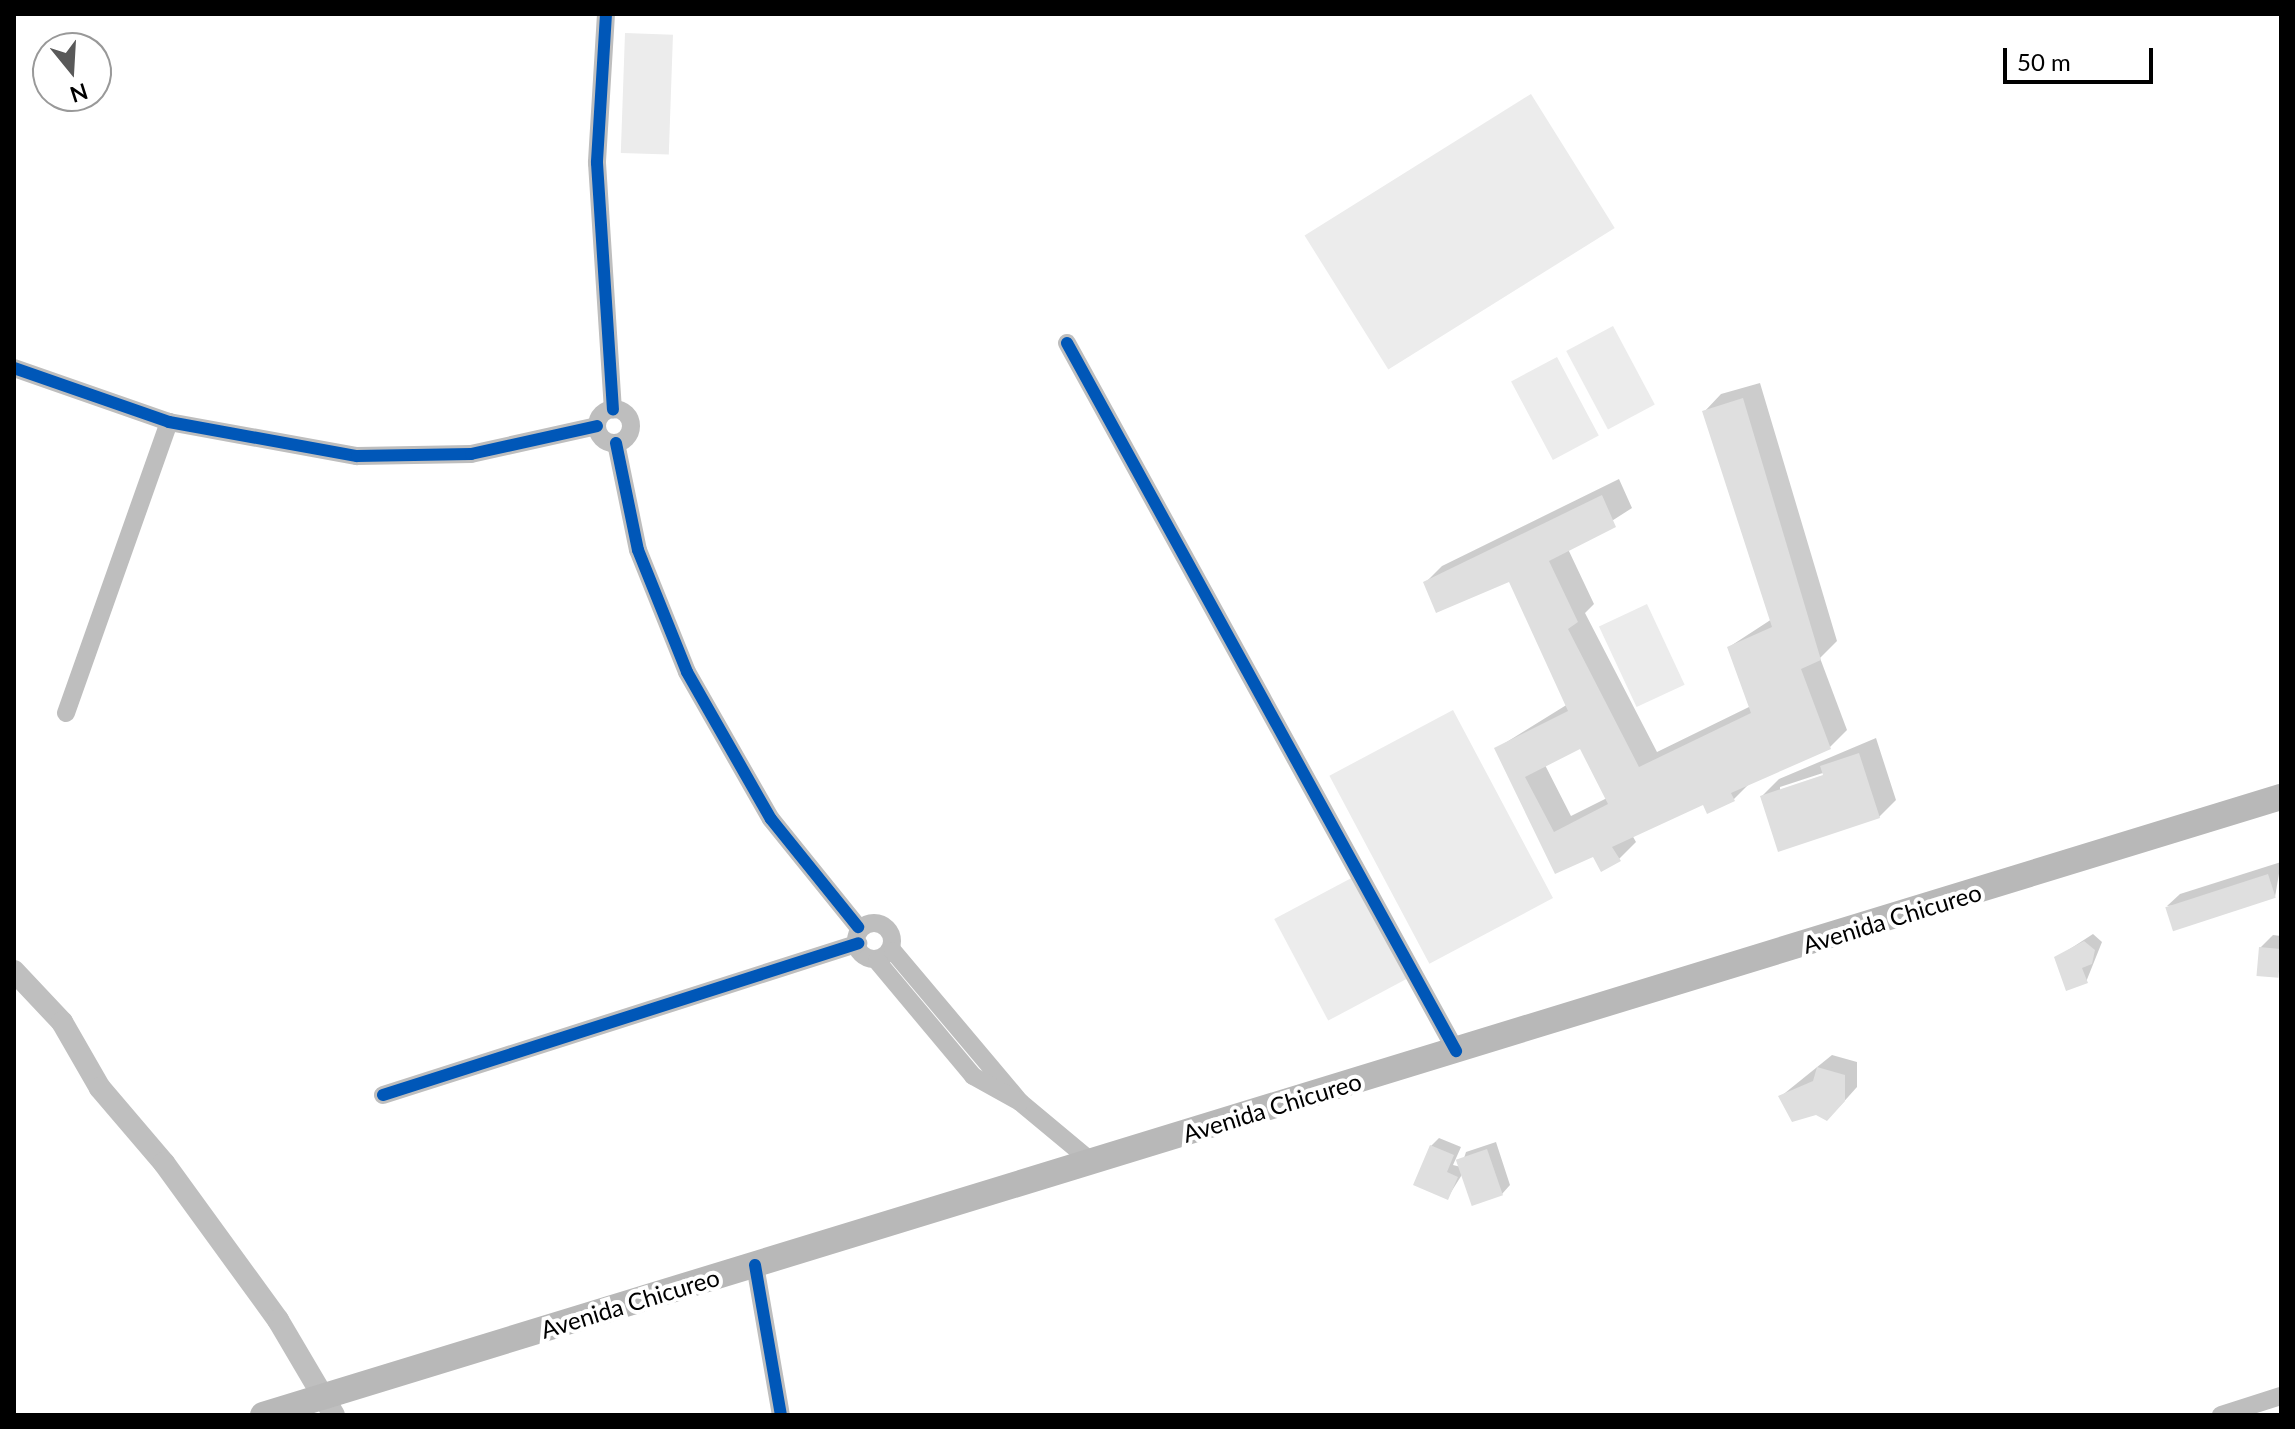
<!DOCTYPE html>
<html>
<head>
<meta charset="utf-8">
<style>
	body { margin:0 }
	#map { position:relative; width:2295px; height:1429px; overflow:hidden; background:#fff; font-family:Lato,sans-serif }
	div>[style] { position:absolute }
	.green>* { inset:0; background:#ececec; transform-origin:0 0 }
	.shadow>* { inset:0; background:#0003 }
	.canal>* { height:22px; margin:-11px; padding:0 11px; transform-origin:11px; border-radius:11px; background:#bfbfbf }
	.building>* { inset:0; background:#dfdfdf; transform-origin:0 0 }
	.street>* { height:18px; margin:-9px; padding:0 9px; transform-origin:9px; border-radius:9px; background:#bebebe }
	.street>.ring { margin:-9px; padding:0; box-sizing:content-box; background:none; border:18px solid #bebebe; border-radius:50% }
	.secondary>* { height:26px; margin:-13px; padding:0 13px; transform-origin:13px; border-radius:13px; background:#b8b8b8 }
	.cycleway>* { height:12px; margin:-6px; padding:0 6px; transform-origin:6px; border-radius:6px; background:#0057b8 }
	span { translate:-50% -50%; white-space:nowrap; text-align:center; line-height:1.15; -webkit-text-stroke:8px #fff; paint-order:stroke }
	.street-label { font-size:24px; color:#000 }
	.frame { position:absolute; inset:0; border:16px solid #000; pointer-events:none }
	.north { position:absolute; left:32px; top:32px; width:80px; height:80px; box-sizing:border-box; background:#fff; border:2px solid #999; border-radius:50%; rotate:162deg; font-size:22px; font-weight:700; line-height:32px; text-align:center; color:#000 }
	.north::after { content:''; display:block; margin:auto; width:28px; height:36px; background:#595959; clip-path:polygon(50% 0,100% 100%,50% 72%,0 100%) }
	.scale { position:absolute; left:2003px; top:48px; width:150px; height:36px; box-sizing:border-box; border:4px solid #000; border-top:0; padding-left:10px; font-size:24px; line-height:28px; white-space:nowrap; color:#000; -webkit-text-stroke:6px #fff; paint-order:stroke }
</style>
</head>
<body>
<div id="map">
	<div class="green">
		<i style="left:625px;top:33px;width:48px;height:120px;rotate:2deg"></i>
		<i style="left:1531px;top:94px;width:158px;height:267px;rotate:58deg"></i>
		<i style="left:1613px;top:326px;width:89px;height:53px;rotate:62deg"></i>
		<i style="left:1557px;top:357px;width:89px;height:52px;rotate:62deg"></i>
		<i style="left:1647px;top:604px;width:89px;height:53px;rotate:65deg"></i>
		<i style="left:1453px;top:710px;width:213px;height:140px;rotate:62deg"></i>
		<i style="left:1359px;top:874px;width:115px;height:96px;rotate:62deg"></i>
	</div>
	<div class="shadow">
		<i style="clip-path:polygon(evenodd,1760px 383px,1837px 641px,1820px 658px,1847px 730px,1830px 747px,1751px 782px,1734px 799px,1704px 803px,1632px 835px,1636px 842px,1619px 859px,1594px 855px,1556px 872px,1497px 748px,1568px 704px,1510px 579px,1425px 583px,1442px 566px,1619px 479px,1632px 508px,1568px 549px,1594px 604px,1585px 613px,1657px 752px,1751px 706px,1729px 647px,1772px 619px,1704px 412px,1721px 394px,1760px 383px,1581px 746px,1607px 798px,1571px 816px,1545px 765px,1581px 746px)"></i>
		<i style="clip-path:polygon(evenodd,1876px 738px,1896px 800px,1879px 817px,1762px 796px,1779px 779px,1876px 738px,1832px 770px,1833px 774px,1780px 791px,1780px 787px,1832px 770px)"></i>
		<i style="clip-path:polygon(2281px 862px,2275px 897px,2167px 906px,2180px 894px)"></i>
		<i style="clip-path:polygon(2093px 934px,2102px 942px,2086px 982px,2056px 958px)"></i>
		<i style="clip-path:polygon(2273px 935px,2281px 936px,2281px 975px,2260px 948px)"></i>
		<i style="clip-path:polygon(1832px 1055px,1857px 1062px,1857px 1087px,1840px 1106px,1780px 1097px)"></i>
		<i style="clip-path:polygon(1439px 1138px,1461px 1147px,1453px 1165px,1461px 1167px,1466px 1152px,1496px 1142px,1510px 1185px,1502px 1194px,1463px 1173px,1448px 1197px,1431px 1146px)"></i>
	</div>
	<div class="canal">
		<i style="left:14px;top:971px;width:70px;rotate:46.7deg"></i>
		<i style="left:62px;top:1022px;width:76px;rotate:60.1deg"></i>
		<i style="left:100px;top:1088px;width:99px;rotate:49.5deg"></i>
		<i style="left:164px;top:1163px;width:194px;rotate:54deg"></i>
		<i style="left:278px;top:1320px;width:110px;rotate:59.5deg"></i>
	</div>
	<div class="building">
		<i style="clip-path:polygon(evenodd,1743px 398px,1821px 660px,1801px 669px,1831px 749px,1731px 793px,1735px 801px,1707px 814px,1703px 805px,1612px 847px,1621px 861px,1601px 872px,1593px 857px,1555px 874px,1494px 748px,1568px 711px,1509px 582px,1436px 613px,1423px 582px,1602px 495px,1616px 527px,1549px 561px,1578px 622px,1568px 629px,1639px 767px,1751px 713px,1727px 647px,1772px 627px,1702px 411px,1743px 398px,1580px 749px,1608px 804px,1554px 832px,1525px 777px,1580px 749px)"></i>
		<i style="clip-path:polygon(1859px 753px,1880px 818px,1778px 852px,1760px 796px,1823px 775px,1820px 766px)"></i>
		<i style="left:2268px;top:874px;width:25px;height:108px;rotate:72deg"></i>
		<i style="clip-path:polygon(2084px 941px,2095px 950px,2092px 964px,2082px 968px,2088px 983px,2066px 991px,2054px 957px)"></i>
		<i style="left:2259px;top:947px;width:22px;height:29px;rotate:5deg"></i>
		<i style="clip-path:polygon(1817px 1067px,1845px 1075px,1845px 1101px,1827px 1121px,1816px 1115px,1792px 1122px,1778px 1096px,1813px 1081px)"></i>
		<i style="clip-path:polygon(1430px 1145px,1454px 1155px,1447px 1172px,1458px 1177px,1448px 1200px,1413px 1185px)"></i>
		<i style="left:1487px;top:1149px;width:49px;height:33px;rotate:71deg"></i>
	</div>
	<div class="street">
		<i style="left:606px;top:14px;width:149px;rotate:93.5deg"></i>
		<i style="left:597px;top:163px;width:247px;rotate:86.3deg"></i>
		<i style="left:1067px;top:343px;width:808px;rotate:61.21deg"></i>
		<i style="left:14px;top:368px;width:164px;rotate:19.2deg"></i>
		<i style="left:169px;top:422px;width:191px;rotate:10.3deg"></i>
		<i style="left:357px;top:456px;width:114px;rotate:-1deg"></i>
		<i style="left:471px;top:454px;width:129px;rotate:-12.5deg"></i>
		<i class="ring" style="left:597px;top:409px;width:16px;height:16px"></i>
		<i style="left:616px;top:443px;width:109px;rotate:78.4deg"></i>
		<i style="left:638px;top:550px;width:131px;rotate:68.1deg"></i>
		<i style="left:687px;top:672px;width:169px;rotate:60.3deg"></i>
		<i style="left:771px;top:819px;width:139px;rotate:51.1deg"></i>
		<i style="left:66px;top:713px;width:309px;rotate:-70.5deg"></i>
		<i class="ring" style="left:856px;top:923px;width:18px;height:18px"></i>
		<i style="left:893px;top:951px;width:197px;rotate:49.9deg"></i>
		<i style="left:1020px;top:1102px;width:94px;rotate:39.8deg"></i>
		<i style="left:877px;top:961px;width:150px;rotate:50.1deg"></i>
		<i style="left:973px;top:1076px;width:54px;rotate:29deg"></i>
		<i style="left:383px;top:1095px;width:499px;rotate:-17.7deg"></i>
		<i style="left:755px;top:1265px;width:152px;rotate:80.2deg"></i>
		<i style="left:2221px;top:1415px;width:63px;rotate:-17.6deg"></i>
	</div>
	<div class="secondary">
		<i style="left:263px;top:1415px;width:2111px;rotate:-17.03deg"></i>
	</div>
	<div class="cycleway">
		<i style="left:606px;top:14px;width:149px;rotate:93.5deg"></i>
		<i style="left:597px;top:163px;width:247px;rotate:86.3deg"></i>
		<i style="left:1067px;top:343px;width:808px;rotate:61.21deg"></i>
		<i style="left:14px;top:368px;width:164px;rotate:19.2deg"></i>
		<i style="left:169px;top:422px;width:191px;rotate:10.3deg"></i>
		<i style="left:357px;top:456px;width:114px;rotate:-1deg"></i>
		<i style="left:471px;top:454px;width:129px;rotate:-12.5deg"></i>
		<i style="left:616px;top:443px;width:109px;rotate:78.4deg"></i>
		<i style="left:638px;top:550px;width:131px;rotate:68.1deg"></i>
		<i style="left:687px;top:672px;width:169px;rotate:60.3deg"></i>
		<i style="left:771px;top:819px;width:139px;rotate:51.1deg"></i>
		<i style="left:383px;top:1095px;width:499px;rotate:-17.7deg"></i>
		<i style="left:755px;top:1265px;width:152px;rotate:80.2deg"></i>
	</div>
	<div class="street-label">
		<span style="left:1892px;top:918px;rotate:-17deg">Avenida Chicureo</span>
		<span style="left:1272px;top:1107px;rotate:-17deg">Avenida Chicureo</span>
		<span style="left:630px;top:1303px;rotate:-17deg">Avenida Chicureo</span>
	</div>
	<div class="frame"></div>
	<div class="north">N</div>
	<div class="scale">50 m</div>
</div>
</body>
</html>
